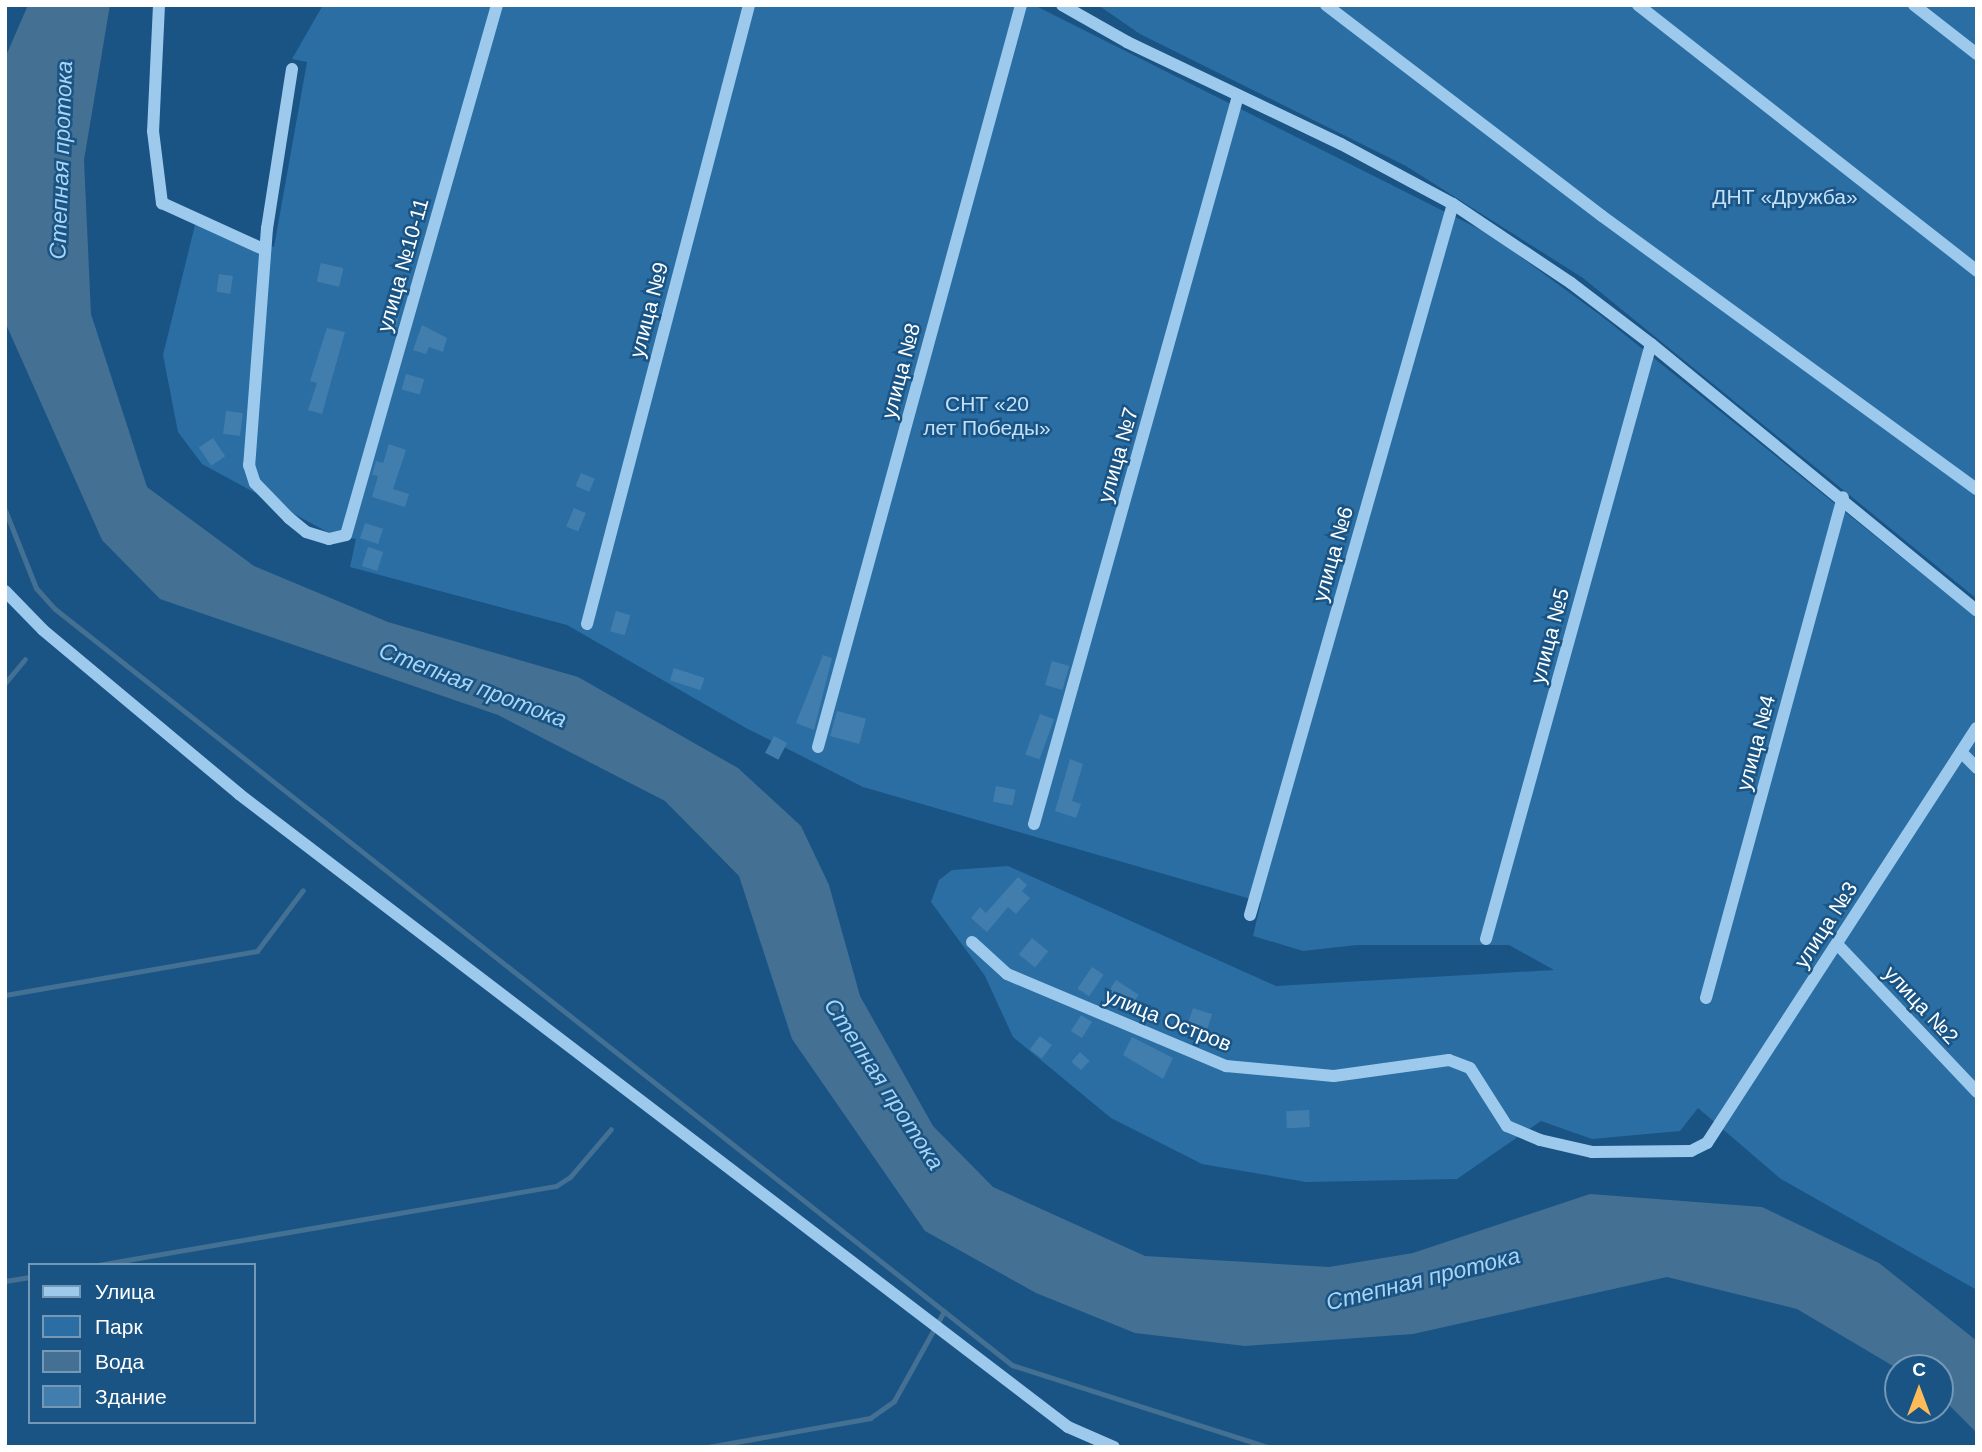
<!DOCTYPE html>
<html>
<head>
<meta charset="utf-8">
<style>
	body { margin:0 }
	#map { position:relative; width:1982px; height:1452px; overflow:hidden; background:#195484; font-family:Arial,sans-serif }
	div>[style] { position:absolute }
	.green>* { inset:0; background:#2b6ea3 }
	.water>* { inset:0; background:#447093 }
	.stream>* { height:5px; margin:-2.5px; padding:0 2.5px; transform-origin:2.5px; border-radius:2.5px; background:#447093 }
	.building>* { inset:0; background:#417ead; transform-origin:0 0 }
	.minor>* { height:12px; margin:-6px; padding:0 6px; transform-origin:6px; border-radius:6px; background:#9dcaec }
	span { translate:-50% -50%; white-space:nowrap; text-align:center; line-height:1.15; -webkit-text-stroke:5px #195484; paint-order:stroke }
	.park-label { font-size:21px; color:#c2e1f9 }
	.street-label { font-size:21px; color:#fff }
	.water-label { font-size:23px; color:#a9d4f4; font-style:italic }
	.frame { position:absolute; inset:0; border:7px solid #fff; pointer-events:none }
	.legend { position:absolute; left:28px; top:1263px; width:228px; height:161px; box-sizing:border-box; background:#195484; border:2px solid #7598b5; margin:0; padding:9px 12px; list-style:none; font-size:21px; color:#fff }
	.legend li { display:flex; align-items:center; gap:14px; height:35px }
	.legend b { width:35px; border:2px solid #7598b5 }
	.north { position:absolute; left:1884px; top:1354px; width:70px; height:70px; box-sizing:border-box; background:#195484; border:2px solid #7598b5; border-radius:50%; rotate:0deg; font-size:19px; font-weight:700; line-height:28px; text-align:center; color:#fff }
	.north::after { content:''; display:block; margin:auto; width:24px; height:32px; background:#ffbb58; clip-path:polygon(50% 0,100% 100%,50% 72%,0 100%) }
</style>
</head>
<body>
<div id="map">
	<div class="green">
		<i style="clip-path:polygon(323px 5px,1034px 5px,1491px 235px,1604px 318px,1977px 618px,1977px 1290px,1781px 1179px,1698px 1108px,1680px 1131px,1592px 1139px,1541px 1121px,1457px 1179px,1306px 1182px,1202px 1164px,1111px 1118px,1013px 1037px,985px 976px,931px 902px,939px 880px,952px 870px,1008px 866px,1276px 986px,1554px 970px,1509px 945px,1357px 945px,1303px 951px,1253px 936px,1261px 902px,863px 787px,746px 728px,567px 625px,350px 567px,356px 539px,333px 535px,202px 464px,178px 432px,163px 355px,195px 225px,274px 247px,307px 62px,292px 59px)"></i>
		<i style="clip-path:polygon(1098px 5px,1977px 5px,1977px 599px,1583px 278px,1406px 166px,1140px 34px)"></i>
	</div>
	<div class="water">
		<i style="clip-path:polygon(28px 5px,110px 5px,84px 160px,91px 314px,147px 487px,254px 566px,388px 622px,578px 677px,738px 768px,801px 826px,829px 885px,860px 996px,933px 1126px,993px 1187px,1145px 1256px,1329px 1267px,1413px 1253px,1590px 1194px,1762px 1207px,1879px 1263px,1977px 1341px,1977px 1433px,1940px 1396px,1940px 1368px,1898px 1369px,1797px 1309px,1667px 1277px,1413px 1334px,1245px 1346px,1135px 1333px,1036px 1293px,925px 1231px,792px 1039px,739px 876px,665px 801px,498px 715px,160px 599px,102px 540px,5px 322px,5px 58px)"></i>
	</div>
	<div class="stream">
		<i style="left:5px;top:510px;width:84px;rotate:68.3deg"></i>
		<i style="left:36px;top:588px;width:28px;rotate:48deg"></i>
		<i style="left:55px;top:609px;width:1220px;rotate:38.31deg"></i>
		<i style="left:1012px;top:1365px;width:268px;rotate:17.8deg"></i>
		<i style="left:5px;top:683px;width:31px;rotate:-50deg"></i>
		<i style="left:5px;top:995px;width:256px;rotate:-9.9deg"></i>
		<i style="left:257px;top:951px;width:76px;rotate:-53deg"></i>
		<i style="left:98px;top:1265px;width:465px;rotate:-9.8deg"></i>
		<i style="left:556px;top:1186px;width:17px;rotate:-33deg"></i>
		<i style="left:570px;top:1177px;width:63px;rotate:-49.5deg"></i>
		<i style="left:5px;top:1281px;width:25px;rotate:-9deg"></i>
		<i style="left:708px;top:1447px;width:165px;rotate:-10.1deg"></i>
		<i style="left:870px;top:1418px;width:29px;rotate:-35deg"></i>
		<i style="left:894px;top:1401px;width:103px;rotate:-60.9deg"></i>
	</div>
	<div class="building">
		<i style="left:321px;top:263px;width:23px;height:19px;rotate:13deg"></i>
		<i style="left:219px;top:274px;width:14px;height:18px;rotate:8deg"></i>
		<i style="left:393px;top:307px;width:8px;height:19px;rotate:14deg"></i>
		<i style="clip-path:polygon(422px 325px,447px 338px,443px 352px,429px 347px,426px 354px,413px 350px)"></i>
		<i style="clip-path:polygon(327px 328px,345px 332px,322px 414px,308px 410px,317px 383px,310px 381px)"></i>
		<i style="left:406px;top:374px;width:19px;height:16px;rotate:16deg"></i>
		<i style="left:226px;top:411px;width:17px;height:23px;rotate:7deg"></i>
		<i style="left:213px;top:438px;width:22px;height:17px;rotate:56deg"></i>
		<i style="clip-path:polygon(389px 444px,406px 450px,393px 489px,409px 494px,405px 507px,372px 497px,378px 476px,372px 475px,376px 461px,383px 463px)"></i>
		<i style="left:581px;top:473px;width:15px;height:14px;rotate:23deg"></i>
		<i style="left:574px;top:508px;width:13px;height:20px;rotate:23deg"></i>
		<i style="left:365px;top:523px;width:19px;height:16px;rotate:18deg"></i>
		<i style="left:368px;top:547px;width:16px;height:20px;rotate:18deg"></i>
		<i style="left:616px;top:611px;width:15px;height:21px;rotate:16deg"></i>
		<i style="clip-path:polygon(823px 655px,832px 658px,814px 730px,796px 723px)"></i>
		<i style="left:1052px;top:661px;width:18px;height:25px;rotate:16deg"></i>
		<i style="left:674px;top:668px;width:32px;height:13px;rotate:18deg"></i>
		<i style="left:837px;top:711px;width:30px;height:26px;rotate:15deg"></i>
		<i style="left:1040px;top:714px;width:15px;height:43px;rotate:20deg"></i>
		<i style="left:774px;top:736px;width:15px;height:19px;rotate:28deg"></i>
		<i style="clip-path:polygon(1070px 759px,1083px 764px,1072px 801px,1081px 804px,1076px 818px,1055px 811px)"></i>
		<i style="left:996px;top:786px;width:20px;height:16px;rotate:11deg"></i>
		<i style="clip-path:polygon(1018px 877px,1027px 885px,1022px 891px,1030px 898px,1016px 914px,1008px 907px,987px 932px,971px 918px,980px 907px,986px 913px)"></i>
		<i style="left:1032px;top:938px;width:21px;height:21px;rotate:39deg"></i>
		<i style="left:1092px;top:967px;width:14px;height:26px;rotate:34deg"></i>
		<i style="left:1116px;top:980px;width:27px;height:13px;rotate:33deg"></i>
		<i style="left:1193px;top:1008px;width:20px;height:18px;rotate:18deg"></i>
		<i style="left:1081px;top:1015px;width:13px;height:19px;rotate:32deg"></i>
		<i style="left:1040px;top:1036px;width:15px;height:17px;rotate:37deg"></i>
		<i style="clip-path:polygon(1132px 1037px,1173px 1058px,1163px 1079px,1123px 1055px)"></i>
		<i style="left:1080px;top:1052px;width:13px;height:13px;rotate:42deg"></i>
		<i style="left:1309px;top:1110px;width:17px;height:23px;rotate:87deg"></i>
	</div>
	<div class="minor">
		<i style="left:159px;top:5px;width:126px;rotate:92.7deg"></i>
		<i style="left:153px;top:131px;width:73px;rotate:82.9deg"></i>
		<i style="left:162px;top:203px;width:113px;rotate:24.5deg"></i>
		<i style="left:1062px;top:5px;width:75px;rotate:29.6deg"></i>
		<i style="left:1127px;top:42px;width:237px;rotate:25.5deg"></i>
		<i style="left:1341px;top:144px;width:127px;rotate:28.2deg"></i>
		<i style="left:1453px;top:204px;width:142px;rotate:33.8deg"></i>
		<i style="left:1571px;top:283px;width:101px;rotate:37.3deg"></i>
		<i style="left:1651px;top:344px;width:421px;rotate:39.3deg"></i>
		<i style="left:1326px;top:5px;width:347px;rotate:37.4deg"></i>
		<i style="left:1602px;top:216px;width:464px;rotate:36.1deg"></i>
		<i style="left:1638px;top:5px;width:431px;rotate:38.1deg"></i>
		<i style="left:1914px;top:5px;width:80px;rotate:37.9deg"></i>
		<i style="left:292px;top:69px;width:161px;rotate:98.9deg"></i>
		<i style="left:267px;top:228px;width:238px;rotate:94.3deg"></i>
		<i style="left:249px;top:465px;width:19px;rotate:72deg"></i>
		<i style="left:255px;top:483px;width:49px;rotate:45.8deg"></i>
		<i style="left:289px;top:518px;width:22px;rotate:39deg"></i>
		<i style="left:306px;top:532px;width:24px;rotate:17deg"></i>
		<i style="left:329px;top:539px;width:17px;rotate:-13deg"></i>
		<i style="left:346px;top:535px;width:551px;rotate:-74.1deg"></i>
		<i style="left:5px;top:591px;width:54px;rotate:45.7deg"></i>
		<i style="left:43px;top:630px;width:256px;rotate:39.9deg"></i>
		<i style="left:239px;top:794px;width:1043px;rotate:37.36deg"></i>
		<i style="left:1068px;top:1427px;width:50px;rotate:23.5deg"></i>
		<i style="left:587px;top:624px;width:640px;rotate:-75.33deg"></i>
		<i style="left:818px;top:747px;width:769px;rotate:-74.7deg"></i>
		<i style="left:1961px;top:752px;width:23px;rotate:45deg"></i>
		<i style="left:1034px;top:824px;width:756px;rotate:-74.35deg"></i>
		<i style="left:1250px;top:915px;width:739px;rotate:-74.07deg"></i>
		<i style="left:1486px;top:939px;width:617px;rotate:-74.5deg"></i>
		<i style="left:972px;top:942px;width:47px;rotate:42.4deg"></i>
		<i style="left:1007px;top:974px;width:238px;rotate:22.8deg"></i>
		<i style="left:1226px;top:1066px;width:108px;rotate:5.3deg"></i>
		<i style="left:1334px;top:1076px;width:116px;rotate:-7.9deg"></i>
		<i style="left:1449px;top:1060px;width:22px;rotate:21deg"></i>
		<i style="left:1470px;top:1068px;width:69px;rotate:57.5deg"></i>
		<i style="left:1507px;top:1126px;width:36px;rotate:23deg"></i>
		<i style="left:1540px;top:1140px;width:53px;rotate:13deg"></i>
		<i style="left:1592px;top:1152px;width:99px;rotate:-0.6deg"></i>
		<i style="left:1691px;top:1151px;width:18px;rotate:-27deg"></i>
		<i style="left:1707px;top:1143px;width:495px;rotate:-57deg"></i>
		<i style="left:1837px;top:944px;width:204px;rotate:46.6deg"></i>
		<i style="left:1706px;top:998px;width:519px;rotate:-74.71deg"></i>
	</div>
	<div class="park-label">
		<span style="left:1785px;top:197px">ДНТ «Дружба»</span>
		<span style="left:987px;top:416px">СНТ «20<br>лет Победы»</span>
	</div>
	<div class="street-label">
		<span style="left:403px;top:265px;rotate:-74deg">улица №10-11</span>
		<span style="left:649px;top:310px;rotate:-75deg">улица №9</span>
		<span style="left:901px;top:371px;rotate:-75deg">улица №8</span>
		<span style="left:1118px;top:455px;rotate:-74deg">улица №7</span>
		<span style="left:1333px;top:554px;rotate:-74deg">улица №6</span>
		<span style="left:1550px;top:636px;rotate:-75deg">улица №5</span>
		<span style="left:1756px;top:743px;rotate:-75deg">улица №4</span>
		<span style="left:1826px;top:925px;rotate:-57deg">улица №3</span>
		<span style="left:1921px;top:1005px;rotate:47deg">улица №2</span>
		<span style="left:1168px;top:1020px;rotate:22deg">улица Остров</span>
	</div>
	<div class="water-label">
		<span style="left:61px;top:160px;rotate:-88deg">Степная протока</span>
		<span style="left:473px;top:685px;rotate:21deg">Степная протока</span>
		<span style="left:884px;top:1084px;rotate:57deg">Степная протока</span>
		<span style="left:1423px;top:1279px;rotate:-14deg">Степная протока</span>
	</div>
	<div class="frame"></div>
	<ul class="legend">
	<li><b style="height:9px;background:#9dcaec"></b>Улица</li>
	<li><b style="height:19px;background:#2b6ea3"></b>Парк</li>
	<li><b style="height:19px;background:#447093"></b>Вода</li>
	<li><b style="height:19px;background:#417ead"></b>Здание</li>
	</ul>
	<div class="north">С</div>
</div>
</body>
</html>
